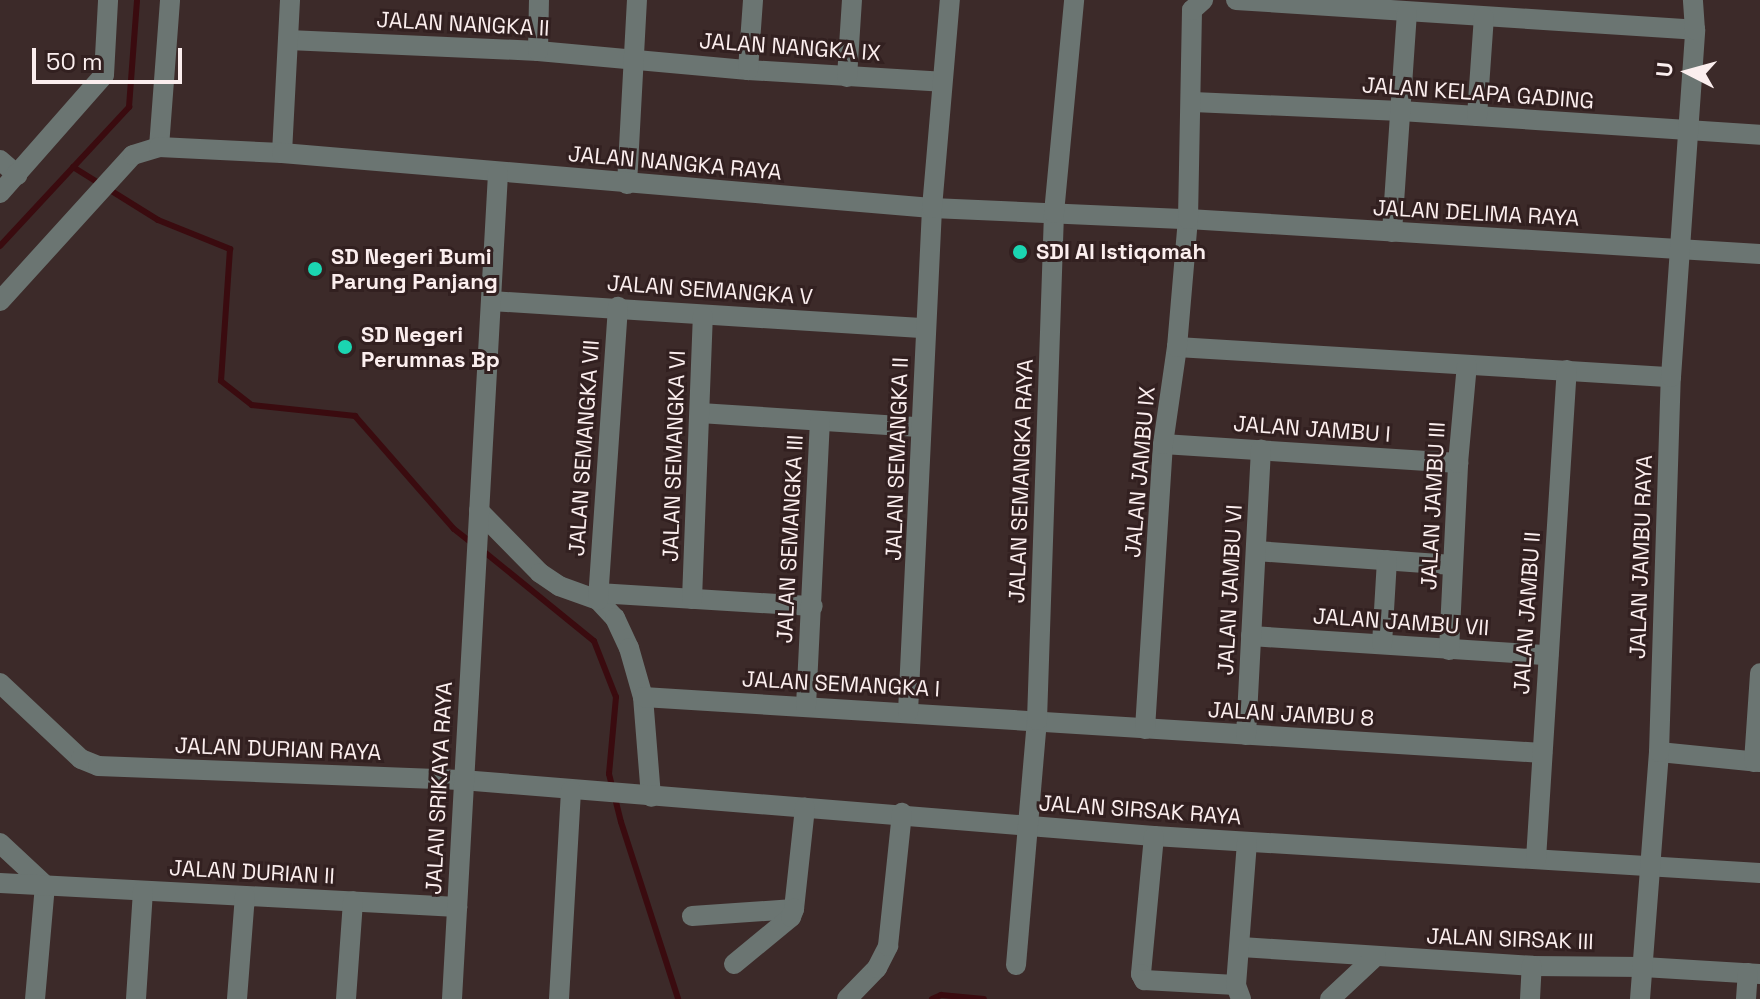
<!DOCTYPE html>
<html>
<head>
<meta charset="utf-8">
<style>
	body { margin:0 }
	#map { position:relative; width:1760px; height:999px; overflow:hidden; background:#3c2a29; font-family:"Space Grotesk",sans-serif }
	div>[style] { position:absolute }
	.stream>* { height:6px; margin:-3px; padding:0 3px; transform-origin:3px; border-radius:3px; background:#3a0b0f }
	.street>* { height:20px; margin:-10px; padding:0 10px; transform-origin:10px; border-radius:10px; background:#6b7572 }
	.dots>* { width:22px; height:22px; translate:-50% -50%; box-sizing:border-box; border:4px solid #322020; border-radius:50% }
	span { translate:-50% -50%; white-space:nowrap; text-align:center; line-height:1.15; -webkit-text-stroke:6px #322020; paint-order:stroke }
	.street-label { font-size:22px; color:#fbeeee }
	.poi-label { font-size:22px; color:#fbeeee; font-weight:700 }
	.left { translate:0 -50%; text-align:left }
	.north { position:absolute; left:1648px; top:32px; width:80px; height:80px; -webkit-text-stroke:6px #322020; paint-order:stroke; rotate:276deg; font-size:22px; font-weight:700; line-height:32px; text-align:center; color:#fbeeee }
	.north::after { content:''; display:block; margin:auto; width:28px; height:36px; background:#fbeeee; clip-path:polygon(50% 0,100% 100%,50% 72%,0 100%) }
	.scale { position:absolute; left:32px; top:48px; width:150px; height:36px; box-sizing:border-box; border:4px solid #fbeeee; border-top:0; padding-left:10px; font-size:24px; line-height:28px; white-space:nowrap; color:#fbeeee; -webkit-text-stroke:6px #322020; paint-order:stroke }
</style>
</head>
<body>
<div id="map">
	<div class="stream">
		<i style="left:73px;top:167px;width:100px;rotate:31.9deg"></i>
		<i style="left:158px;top:220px;width:78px;rotate:21.9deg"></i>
		<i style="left:230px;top:249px;width:132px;rotate:93.9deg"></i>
		<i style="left:221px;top:381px;width:39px;rotate:38deg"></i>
		<i style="left:252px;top:405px;width:104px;rotate:6.1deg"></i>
		<i style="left:355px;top:416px;width:150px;rotate:48.8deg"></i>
		<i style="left:454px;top:529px;width:24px;rotate:38deg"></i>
		<i style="left:0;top:246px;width:190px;rotate:-47.1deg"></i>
		<i style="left:129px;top:107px;width:107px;rotate:-85.7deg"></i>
		<i style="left:482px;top:550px;width:144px;rotate:39.1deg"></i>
		<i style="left:594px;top:641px;width:60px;rotate:68.6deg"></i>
		<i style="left:616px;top:697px;width:77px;rotate:95.2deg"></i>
		<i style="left:609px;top:774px;width:49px;rotate:76deg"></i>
		<i style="left:621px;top:822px;width:186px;rotate:72.1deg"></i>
		<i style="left:932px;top:999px;width:10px;rotate:-24deg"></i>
		<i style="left:941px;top:995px;width:43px;rotate:5.3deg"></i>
	</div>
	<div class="street">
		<i style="left:1236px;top:0;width:460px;rotate:3.7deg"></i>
		<i style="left:288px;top:40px;width:250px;rotate:2.5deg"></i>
		<i style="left:538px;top:51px;width:211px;rotate:5.2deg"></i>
		<i style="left:748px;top:70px;width:194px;rotate:3.5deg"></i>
		<i style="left:538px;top:51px;width:51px;rotate:-88.9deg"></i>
		<i style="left:748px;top:70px;width:70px;rotate:-85.9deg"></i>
		<i style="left:847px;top:77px;width:77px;rotate:-86.3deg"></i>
		<i style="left:1193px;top:102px;width:208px;rotate:2.5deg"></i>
		<i style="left:1401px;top:111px;width:360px;rotate:3.8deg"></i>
		<i style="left:1477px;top:116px;width:99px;rotate:-86deg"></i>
		<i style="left:159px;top:147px;width:147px;rotate:-85.7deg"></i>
		<i style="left:282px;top:153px;width:153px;rotate:-87deg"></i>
		<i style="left:0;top:160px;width:23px;rotate:41deg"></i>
		<i style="left:627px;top:184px;width:184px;rotate:-86.9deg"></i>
		<i style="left:0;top:193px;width:157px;rotate:-48.6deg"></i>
		<i style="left:104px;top:75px;width:75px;rotate:-86.9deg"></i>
		<i style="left:1392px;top:232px;width:220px;rotate:-86.1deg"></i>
		<i style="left:0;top:301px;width:197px;rotate:-47.7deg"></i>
		<i style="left:133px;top:155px;width:27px;rotate:-17deg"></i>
		<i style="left:159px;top:147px;width:123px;rotate:2.8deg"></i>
		<i style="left:282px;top:153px;width:652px;rotate:4.84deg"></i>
		<i style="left:932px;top:208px;width:256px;rotate:2.5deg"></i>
		<i style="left:1188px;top:219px;width:573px;rotate:3.5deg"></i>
		<i style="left:491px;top:301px;width:435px;rotate:3.6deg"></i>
		<i style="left:1177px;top:347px;width:495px;rotate:3.5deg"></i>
		<i style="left:700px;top:413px;width:219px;rotate:3.7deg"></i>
		<i style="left:1163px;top:444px;width:296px;rotate:3.7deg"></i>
		<i style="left:479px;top:511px;width:87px;rotate:45.5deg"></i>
		<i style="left:540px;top:573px;width:23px;rotate:34deg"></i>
		<i style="left:559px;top:586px;width:41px;rotate:19.7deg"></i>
		<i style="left:598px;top:600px;width:25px;rotate:47deg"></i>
		<i style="left:615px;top:618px;width:33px;rotate:65deg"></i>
		<i style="left:629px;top:648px;width:51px;rotate:74.1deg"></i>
		<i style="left:643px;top:697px;width:100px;rotate:85.4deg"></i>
		<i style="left:1256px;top:551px;width:197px;rotate:4.1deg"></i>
		<i style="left:598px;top:593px;width:215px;rotate:3.5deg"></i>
		<i style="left:692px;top:599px;width:283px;rotate:-87.8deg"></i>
		<i style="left:598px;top:600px;width:294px;rotate:-86.1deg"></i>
		<i style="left:1251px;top:636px;width:298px;rotate:3.7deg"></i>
		<i style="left:1382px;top:644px;width:84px;rotate:-86.6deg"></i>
		<i style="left:1449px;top:650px;width:187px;rotate:-87.2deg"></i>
		<i style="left:1458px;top:463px;width:98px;rotate:-84.8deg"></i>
		<i style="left:0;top:683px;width:111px;rotate:43.2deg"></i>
		<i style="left:81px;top:759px;width:18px;rotate:22deg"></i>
		<i style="left:98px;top:766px;width:364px;rotate:2.2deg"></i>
		<i style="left:462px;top:780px;width:694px;rotate:4.63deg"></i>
		<i style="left:1154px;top:836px;width:607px;rotate:3.49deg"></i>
		<i style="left:643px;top:697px;width:901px;rotate:3.56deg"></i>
		<i style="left:806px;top:706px;width:284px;rotate:-87.2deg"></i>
		<i style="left:908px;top:712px;width:505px;rotate:-87.27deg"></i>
		<i style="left:932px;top:208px;width:209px;rotate:-85.1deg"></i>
		<i style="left:1145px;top:729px;width:286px;rotate:-86.4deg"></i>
		<i style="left:1163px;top:444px;width:98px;rotate:-81.8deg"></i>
		<i style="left:1177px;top:347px;width:128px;rotate:-85.1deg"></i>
		<i style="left:1188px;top:219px;width:209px;rotate:-88.9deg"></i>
		<i style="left:1192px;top:10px;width:15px;rotate:-42deg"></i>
		<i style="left:1246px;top:735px;width:286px;rotate:-87deg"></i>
		<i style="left:1659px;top:752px;width:101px;rotate:5.7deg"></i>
		<i style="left:1754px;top:762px;width:89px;rotate:-86.1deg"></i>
		<i style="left:1154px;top:836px;width:139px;rotate:95.4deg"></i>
		<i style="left:1141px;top:974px;width:7px;rotate:63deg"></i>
		<i style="left:1144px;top:980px;width:92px;rotate:3.1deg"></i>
		<i style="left:0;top:843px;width:62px;rotate:43deg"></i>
		<i style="left:45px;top:885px;width:114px;rotate:95deg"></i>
		<i style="left:1536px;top:859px;width:490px;rotate:-86.4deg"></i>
		<i style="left:0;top:883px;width:458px;rotate:3deg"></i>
		<i style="left:692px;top:916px;width:102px;rotate:-3.9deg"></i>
		<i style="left:794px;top:909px;width:102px;rotate:-83.8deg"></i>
		<i style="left:1241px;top:947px;width:292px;rotate:3.7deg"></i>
		<i style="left:1532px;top:966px;width:111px;rotate:0.5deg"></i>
		<i style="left:1643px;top:967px;width:117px;rotate:3.4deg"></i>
		<i style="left:734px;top:964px;width:74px;rotate:-39.5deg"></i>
		<i style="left:791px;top:917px;width:9px;rotate:-69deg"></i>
		<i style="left:1016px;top:965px;width:246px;rotate:-85.1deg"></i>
		<i style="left:1037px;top:720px;width:507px;rotate:-88.08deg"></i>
		<i style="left:1054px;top:213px;width:214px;rotate:-84.6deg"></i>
		<i style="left:136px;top:999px;width:108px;rotate:-86.3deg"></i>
		<i style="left:237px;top:999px;width:103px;rotate:-85.6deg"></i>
		<i style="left:346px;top:999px;width:98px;rotate:-85.9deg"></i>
		<i style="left:452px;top:999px;width:827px;rotate:-86.81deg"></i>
		<i style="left:559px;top:999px;width:209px;rotate:-86.7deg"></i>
		<i style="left:847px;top:999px;width:43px;rotate:-45.9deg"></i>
		<i style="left:877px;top:968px;width:25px;rotate:-63deg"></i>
		<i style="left:888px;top:946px;width:134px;rotate:-84deg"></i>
		<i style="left:1241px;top:999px;width:15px;rotate:-110deg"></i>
		<i style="left:1236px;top:985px;width:143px;rotate:-85.6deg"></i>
		<i style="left:1330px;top:999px;width:63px;rotate:-43.1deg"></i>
		<i style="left:1530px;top:999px;width:33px;rotate:-87deg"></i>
		<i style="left:1640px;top:999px;width:248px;rotate:-85.6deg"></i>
		<i style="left:1659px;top:752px;width:375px;rotate:-88.2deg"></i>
		<i style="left:1671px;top:377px;width:348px;rotate:-86deg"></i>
		<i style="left:1695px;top:30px;width:30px;rotate:-94deg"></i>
		<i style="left:1746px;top:999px;width:26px;rotate:-86deg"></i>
	</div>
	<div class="dots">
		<i style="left:1020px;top:252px;background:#1bd5b1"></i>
		<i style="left:315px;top:269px;background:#1bd5b1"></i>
		<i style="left:345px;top:347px;background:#1bd5b1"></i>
	</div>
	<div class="street-label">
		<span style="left:463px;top:24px;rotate:3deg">JALAN NANGKA II</span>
		<span style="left:790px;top:47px;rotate:4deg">JALAN NANGKA IX</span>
		<span style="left:1478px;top:93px;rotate:4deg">JALAN KELAPA GADING</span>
		<span style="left:675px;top:163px;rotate:5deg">JALAN NANGKA RAYA</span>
		<span style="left:1476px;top:213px;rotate:3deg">JALAN DELIMA RAYA</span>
		<span style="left:710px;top:290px;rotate:4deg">JALAN SEMANGKA V</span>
		<span style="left:1312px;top:429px;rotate:4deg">JALAN JAMBU I</span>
		<span style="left:584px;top:448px;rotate:-86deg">JALAN SEMANGKA VII</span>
		<span style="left:674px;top:456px;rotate:-88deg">JALAN SEMANGKA VI</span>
		<span style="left:897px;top:459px;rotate:-88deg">JALAN SEMANGKA II</span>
		<span style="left:1140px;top:472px;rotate:-85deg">JALAN JAMBU IX</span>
		<span style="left:1021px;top:481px;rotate:-88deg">JALAN SEMANGKA RAYA</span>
		<span style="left:1433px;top:506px;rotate:-87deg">JALAN JAMBU III</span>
		<span style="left:790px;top:539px;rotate:-87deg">JALAN SEMANGKA III</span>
		<span style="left:1641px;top:557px;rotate:-88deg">JALAN JAMBU RAYA</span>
		<span style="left:1230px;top:590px;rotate:-87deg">JALAN JAMBU VI</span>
		<span style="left:1527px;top:613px;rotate:-86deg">JALAN JAMBU II</span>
		<span style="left:1401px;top:622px;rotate:4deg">JALAN JAMBU VII</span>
		<span style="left:841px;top:684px;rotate:3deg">JALAN SEMANGKA I</span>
		<span style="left:1291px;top:714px;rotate:3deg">JALAN JAMBU 8</span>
		<span style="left:278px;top:749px;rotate:2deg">JALAN DURIAN RAYA</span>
		<span style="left:439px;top:788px;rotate:-87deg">JALAN SRIKAYA RAYA</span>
		<span style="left:1140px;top:810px;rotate:4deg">JALAN SIRSAK RAYA</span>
		<span style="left:252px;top:872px;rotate:3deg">JALAN DURIAN II</span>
		<span style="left:1510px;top:939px;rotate:2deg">JALAN SIRSAK III</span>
	</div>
	<div class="poi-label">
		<span class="left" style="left:1036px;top:252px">SDI Al Istiqomah</span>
		<span class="left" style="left:331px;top:269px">SD Negeri Bumi<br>Parung Panjang</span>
		<span class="left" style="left:361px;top:347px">SD Negeri<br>Perumnas Bp</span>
	</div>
	<div class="north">U</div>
	<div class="scale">50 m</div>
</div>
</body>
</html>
